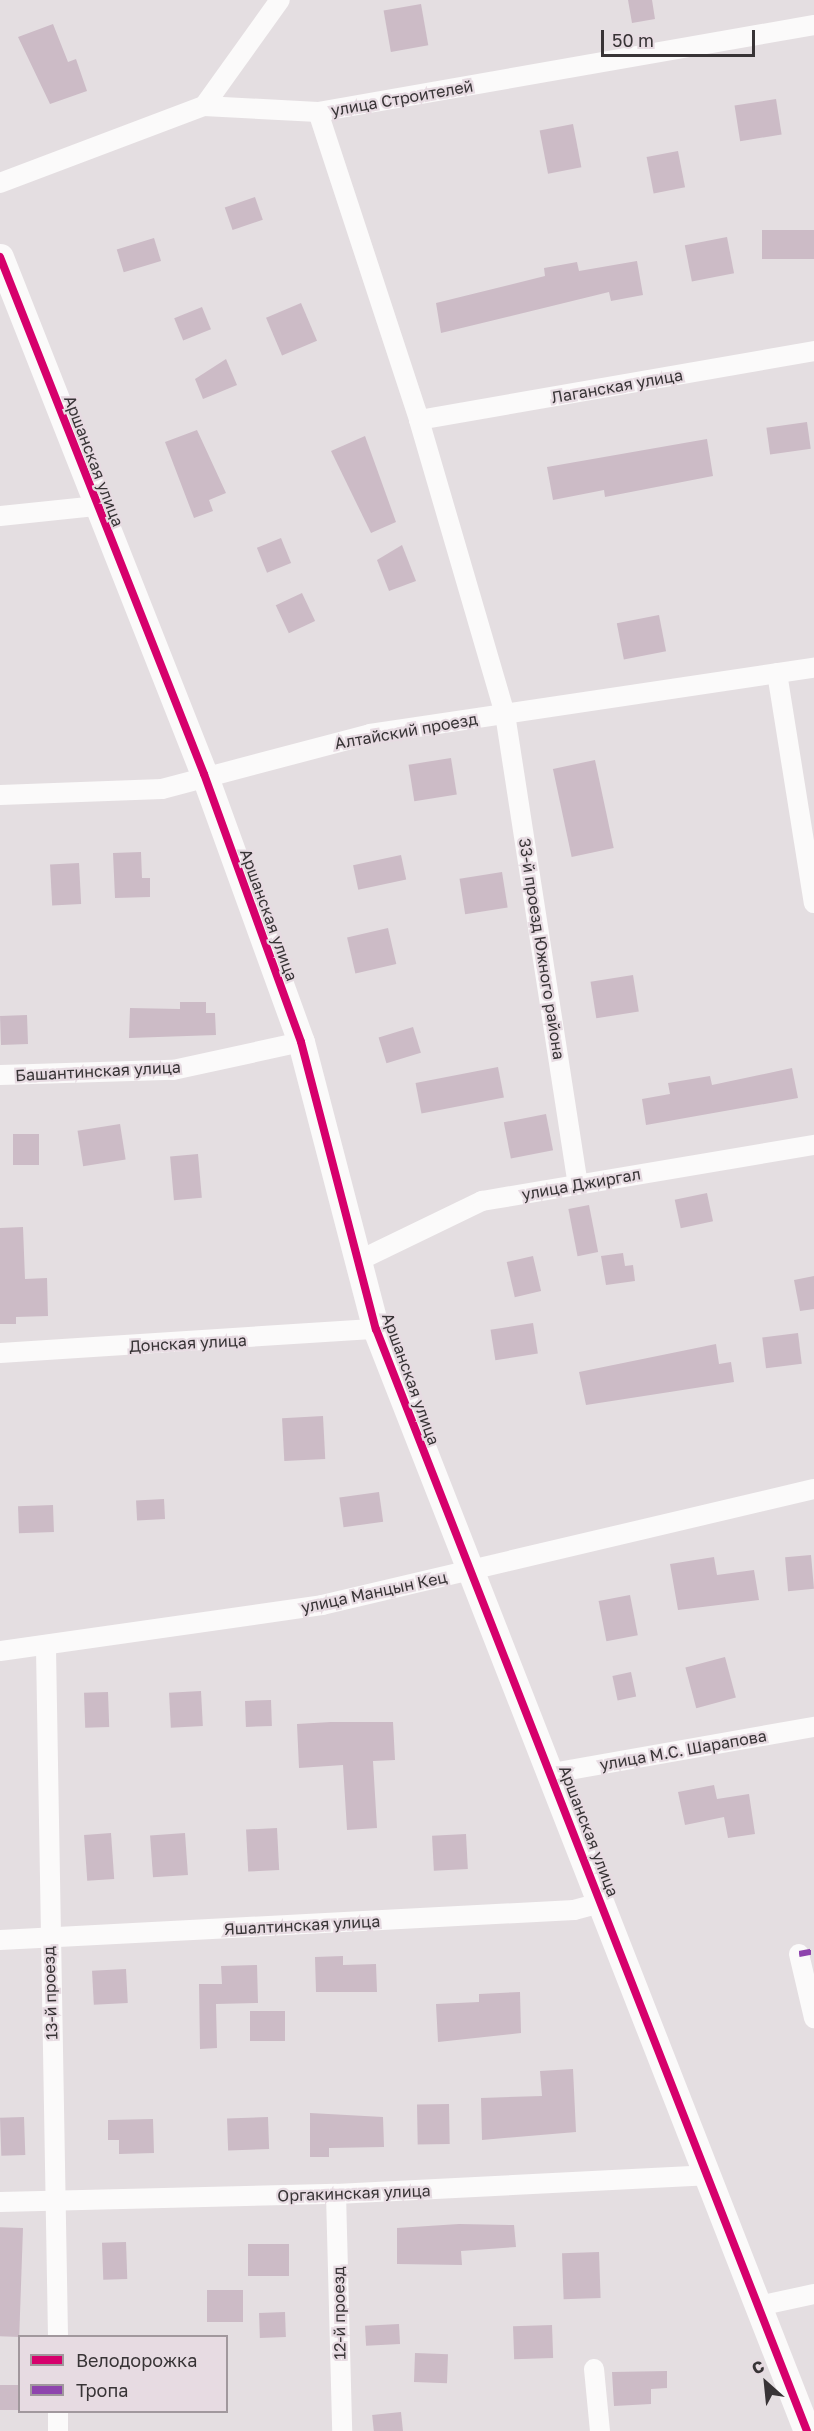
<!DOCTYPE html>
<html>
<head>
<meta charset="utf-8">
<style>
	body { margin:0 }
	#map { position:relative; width:814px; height:2431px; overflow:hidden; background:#e4dee1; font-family:"Golos Text",sans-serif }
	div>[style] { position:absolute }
	.building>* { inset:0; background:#ccbbc6; transform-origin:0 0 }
	.street>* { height:20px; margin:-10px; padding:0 10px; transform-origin:10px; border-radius:10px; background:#fbfafa }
	.secondary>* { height:27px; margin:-13.5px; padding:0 13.5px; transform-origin:13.5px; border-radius:13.5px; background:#fbfafa }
	.quiet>* { height:6px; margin-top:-3px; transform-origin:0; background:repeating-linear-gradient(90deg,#8e44ad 0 12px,transparent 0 18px) }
	.cycleway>* { height:8px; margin:-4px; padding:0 4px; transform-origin:4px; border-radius:4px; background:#d6006c }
	span { translate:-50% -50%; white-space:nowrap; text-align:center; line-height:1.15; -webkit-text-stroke:4.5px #e7dbe2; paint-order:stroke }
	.street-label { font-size:16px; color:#383436 }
	.legend { position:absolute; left:18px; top:2335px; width:210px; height:78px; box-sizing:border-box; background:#e7dbe2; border:2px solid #a1989d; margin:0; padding:8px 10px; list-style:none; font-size:18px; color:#383436 }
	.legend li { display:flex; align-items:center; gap:12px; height:30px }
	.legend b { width:30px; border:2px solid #a1989d }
	.north { position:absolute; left:736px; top:2353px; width:60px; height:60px; -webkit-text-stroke:4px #e7dbe2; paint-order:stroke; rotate:333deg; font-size:16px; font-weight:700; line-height:24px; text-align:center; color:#383436 }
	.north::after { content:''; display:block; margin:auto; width:21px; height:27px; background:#383436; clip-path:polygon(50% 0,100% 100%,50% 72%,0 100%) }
	.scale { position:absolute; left:601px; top:30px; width:154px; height:27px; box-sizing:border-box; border:3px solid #383436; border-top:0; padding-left:8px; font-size:18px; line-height:21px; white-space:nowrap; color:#383436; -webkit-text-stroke:4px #e7dbe2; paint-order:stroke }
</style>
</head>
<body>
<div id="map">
	<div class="building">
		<i style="clip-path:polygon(628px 0,652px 0,655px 19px,632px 23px)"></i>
		<i style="left:421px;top:4px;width:42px;height:38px;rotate:80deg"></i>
		<i style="clip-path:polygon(53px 24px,68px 62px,76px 59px,87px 91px,50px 104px,18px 37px)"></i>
		<i style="left:776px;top:99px;width:36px;height:42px;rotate:81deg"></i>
		<i style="left:573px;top:124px;width:44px;height:34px;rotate:79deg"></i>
		<i style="left:678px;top:151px;width:37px;height:32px;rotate:79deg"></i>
		<i style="left:255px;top:197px;width:24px;height:32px;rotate:71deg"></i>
		<i style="left:814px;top:230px;width:29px;height:52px;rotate:90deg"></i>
		<i style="left:727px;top:237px;width:37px;height:43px;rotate:79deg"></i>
		<i style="left:154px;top:238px;width:24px;height:39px;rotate:73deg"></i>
		<i style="clip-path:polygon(637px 261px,643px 295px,611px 301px,609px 292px,441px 333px,436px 303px,545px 276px,544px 268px,577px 262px,579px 271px)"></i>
		<i style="left:301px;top:303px;width:41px;height:38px;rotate:67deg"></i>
		<i style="left:202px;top:307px;width:24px;height:30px;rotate:68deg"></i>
		<i style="clip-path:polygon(226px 359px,237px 385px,203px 399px,195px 379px)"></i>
		<i style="left:807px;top:422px;width:27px;height:41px;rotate:82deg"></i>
		<i style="clip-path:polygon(197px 430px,226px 493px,209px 500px,213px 511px,194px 518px,165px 442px)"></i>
		<i style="clip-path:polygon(365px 436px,396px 522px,371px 533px,331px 451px)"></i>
		<i style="clip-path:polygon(707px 439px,713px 476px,605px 497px,604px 490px,553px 500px,547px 467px)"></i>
		<i style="left:281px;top:538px;width:27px;height:26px;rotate:68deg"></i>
		<i style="clip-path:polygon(402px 545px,416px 581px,389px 591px,377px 560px)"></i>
		<i style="left:302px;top:593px;width:31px;height:29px;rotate:65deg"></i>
		<i style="left:659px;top:615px;width:37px;height:43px;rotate:79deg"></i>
		<i style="left:451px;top:758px;width:37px;height:43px;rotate:81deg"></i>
		<i style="left:595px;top:760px;width:90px;height:43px;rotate:78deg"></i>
		<i style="clip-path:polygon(141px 852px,142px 878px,150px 878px,150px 897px,115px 898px,113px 853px)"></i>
		<i style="left:401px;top:855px;width:25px;height:49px;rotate:78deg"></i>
		<i style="left:79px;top:863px;width:41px;height:29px;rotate:87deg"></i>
		<i style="left:502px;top:872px;width:36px;height:43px;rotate:81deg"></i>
		<i style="left:388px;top:928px;width:37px;height:42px;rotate:77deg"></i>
		<i style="left:633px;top:975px;width:37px;height:43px;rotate:81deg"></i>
		<i style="clip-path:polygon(180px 1002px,206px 1002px,206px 1013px,215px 1013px,216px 1035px,129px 1038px,130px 1008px,180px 1009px)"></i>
		<i style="left:27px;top:1015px;width:29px;height:27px;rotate:88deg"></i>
		<i style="left:413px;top:1027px;width:27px;height:36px;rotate:73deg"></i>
		<i style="left:498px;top:1067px;width:31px;height:84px;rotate:79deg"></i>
		<i style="clip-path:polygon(792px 1068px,798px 1098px,646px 1125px,642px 1099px,670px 1094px,668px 1083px,710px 1076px,712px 1085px)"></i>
		<i style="left:546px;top:1114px;width:37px;height:43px;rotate:79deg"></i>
		<i style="left:120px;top:1124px;width:36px;height:43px;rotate:81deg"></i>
		<i style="left:13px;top:1134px;width:26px;height:31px"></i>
		<i style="left:198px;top:1154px;width:44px;height:28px;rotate:85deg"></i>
		<i style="left:707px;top:1193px;width:29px;height:33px;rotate:78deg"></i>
		<i style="left:589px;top:1205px;width:48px;height:21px;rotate:79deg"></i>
		<i style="clip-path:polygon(23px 1227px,25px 1279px,47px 1278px,48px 1316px,16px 1317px,16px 1324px,0 1324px,0 1228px)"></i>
		<i style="clip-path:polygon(623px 1253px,625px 1266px,633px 1265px,635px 1281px,606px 1285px,601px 1256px)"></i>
		<i style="left:533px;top:1256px;width:36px;height:27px;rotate:77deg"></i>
		<i style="clip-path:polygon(814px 1276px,814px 1309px,800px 1311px,794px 1280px)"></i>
		<i style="left:533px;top:1323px;width:31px;height:43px;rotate:81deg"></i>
		<i style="left:798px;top:1333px;width:31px;height:36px;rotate:83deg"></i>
		<i style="clip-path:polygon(716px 1344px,719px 1364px,731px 1362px,734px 1382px,586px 1405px,579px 1372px)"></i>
		<i style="left:323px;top:1416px;width:43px;height:41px;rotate:87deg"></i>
		<i style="left:379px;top:1492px;width:30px;height:40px;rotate:82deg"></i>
		<i style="left:164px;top:1499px;width:20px;height:28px;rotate:87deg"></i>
		<i style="left:53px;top:1505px;width:27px;height:35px;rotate:88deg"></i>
		<i style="left:811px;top:1555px;width:34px;height:26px;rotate:85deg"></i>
		<i style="clip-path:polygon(714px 1557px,717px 1575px,754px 1570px,759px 1600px,678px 1610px,670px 1564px)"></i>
		<i style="left:630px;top:1595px;width:41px;height:32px;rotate:79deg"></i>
		<i style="left:725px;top:1657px;width:42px;height:41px;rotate:75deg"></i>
		<i style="left:631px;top:1672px;width:25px;height:19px;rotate:78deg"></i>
		<i style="left:201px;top:1691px;width:35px;height:32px;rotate:87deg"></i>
		<i style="left:108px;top:1692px;width:35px;height:24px;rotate:88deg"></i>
		<i style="left:271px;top:1700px;width:26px;height:26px;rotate:88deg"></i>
		<i style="clip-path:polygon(331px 1722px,393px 1722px,395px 1760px,373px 1761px,377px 1828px,347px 1830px,343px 1765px,299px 1768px,297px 1724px)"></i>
		<i style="clip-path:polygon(714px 1785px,717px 1799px,749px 1794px,755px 1834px,728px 1838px,724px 1817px,685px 1825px,678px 1792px)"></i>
		<i style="left:277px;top:1828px;width:42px;height:31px;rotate:87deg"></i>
		<i style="left:111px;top:1833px;width:46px;height:27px;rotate:86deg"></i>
		<i style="left:185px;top:1833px;width:42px;height:35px;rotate:86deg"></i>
		<i style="left:466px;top:1834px;width:35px;height:34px;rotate:87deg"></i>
		<i style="clip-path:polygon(343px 1956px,343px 1965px,376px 1964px,377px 1992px,316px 1992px,315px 1957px)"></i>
		<i style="clip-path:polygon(257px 1965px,258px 2003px,216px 2004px,217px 2048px,200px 2049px,199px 1984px,222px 1984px,221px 1966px)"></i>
		<i style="left:126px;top:1969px;width:34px;height:34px;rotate:87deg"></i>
		<i style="clip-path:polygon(520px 1992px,521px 2033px,438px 2042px,436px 2004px,479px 2002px,479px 1994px)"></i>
		<i style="left:285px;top:2011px;width:30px;height:35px;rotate:90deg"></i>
		<i style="clip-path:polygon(573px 2069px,576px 2132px,482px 2140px,481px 2098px,542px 2096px,540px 2071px)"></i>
		<i style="left:449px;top:2104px;width:40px;height:32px;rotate:89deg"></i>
		<i style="clip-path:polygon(310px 2113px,383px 2117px,384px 2147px,329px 2148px,329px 2157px,310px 2157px)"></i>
		<i style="left:24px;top:2117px;width:38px;height:24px;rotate:88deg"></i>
		<i style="left:268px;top:2117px;width:32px;height:41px;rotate:88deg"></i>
		<i style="clip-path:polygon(153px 2119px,154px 2153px,119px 2154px,119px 2140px,108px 2140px,108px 2120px)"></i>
		<i style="clip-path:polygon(459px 2224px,514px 2225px,516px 2247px,461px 2251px,462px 2265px,397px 2264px,397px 2228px)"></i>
		<i style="left:23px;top:2228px;width:109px;height:23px;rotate:92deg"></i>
		<i style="left:126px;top:2242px;width:37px;height:24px;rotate:88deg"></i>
		<i style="left:289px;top:2244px;width:32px;height:41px;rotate:90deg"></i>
		<i style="left:599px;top:2252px;width:46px;height:37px;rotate:88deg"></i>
		<i style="left:207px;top:2290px;width:36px;height:32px"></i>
		<i style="left:285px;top:2312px;width:25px;height:26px;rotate:88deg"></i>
		<i style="left:399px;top:2324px;width:20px;height:34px;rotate:87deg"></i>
		<i style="left:552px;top:2325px;width:33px;height:39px;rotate:88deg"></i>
		<i style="left:415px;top:2353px;width:33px;height:29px;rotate:2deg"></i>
		<i style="clip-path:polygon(667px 2371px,667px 2388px,651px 2389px,651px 2404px,614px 2406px,612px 2372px)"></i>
		<i style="left:20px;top:2385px;width:25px;height:20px;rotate:90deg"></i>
		<i style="left:401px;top:2412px;width:19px;height:29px;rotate:84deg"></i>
	</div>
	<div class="street">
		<i style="left:204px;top:106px;width:130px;rotate:-54.4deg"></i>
		<i style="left:318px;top:112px;width:324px;rotate:71.8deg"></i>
		<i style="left:419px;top:420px;width:306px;rotate:73.7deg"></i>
		<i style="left:505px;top:714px;width:476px;rotate:81.2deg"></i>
		<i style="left:0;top:183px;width:218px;rotate:-20.7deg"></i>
		<i style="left:204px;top:106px;width:114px;rotate:3deg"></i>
		<i style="left:318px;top:112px;width:504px;rotate:-9.95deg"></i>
		<i style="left:419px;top:420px;width:401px;rotate:-9.9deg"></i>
		<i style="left:0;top:516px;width:98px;rotate:-5.9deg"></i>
		<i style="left:777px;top:673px;width:233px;rotate:80.9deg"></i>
		<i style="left:0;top:795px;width:162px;rotate:-2.1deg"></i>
		<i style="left:162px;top:789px;width:215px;rotate:-14.8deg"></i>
		<i style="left:370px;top:734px;width:449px;rotate:-8.5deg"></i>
		<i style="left:0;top:1075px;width:173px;rotate:-1.7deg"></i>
		<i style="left:173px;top:1070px;width:131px;rotate:-12.3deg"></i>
		<i style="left:360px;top:1260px;width:136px;rotate:-25.8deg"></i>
		<i style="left:482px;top:1201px;width:337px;rotate:-9.6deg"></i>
		<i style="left:0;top:1353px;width:377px;rotate:-3.7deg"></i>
		<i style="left:46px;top:1649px;width:687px;rotate:89deg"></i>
		<i style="left:0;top:1651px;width:325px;rotate:-8.1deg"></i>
		<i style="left:322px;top:1605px;width:505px;rotate:-13.27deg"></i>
		<i style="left:552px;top:1773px;width:266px;rotate:-10deg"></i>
		<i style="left:0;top:1940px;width:575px;rotate:-2.99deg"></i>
		<i style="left:574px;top:1910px;width:30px;rotate:-15deg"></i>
		<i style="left:799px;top:1954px;width:66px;rotate:76.8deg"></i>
		<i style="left:336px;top:2194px;width:237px;rotate:88.5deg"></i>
		<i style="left:0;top:2202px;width:336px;rotate:-1.4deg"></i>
		<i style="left:336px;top:2194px;width:371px;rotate:-2.9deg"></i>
		<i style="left:759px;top:2306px;width:56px;rotate:-12.3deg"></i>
		<i style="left:594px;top:2369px;width:62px;rotate:84.5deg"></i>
		<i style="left:58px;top:2412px;width:19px;rotate:90deg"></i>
	</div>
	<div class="secondary">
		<i style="left:0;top:257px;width:556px;rotate:68.47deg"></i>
		<i style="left:204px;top:774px;width:285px;rotate:70.1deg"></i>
		<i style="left:301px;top:1042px;width:297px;rotate:75.4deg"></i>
		<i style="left:376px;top:1329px;width:1183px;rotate:68.64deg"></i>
	</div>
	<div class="quiet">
		<i style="left:799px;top:1954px;width:15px;rotate:-11deg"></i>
	</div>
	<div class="cycleway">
		<i style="left:0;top:257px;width:556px;rotate:68.47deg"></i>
		<i style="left:204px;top:774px;width:285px;rotate:70.1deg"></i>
		<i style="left:301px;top:1042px;width:297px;rotate:75.4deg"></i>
		<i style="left:376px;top:1329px;width:1183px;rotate:68.64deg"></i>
	</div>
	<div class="street-label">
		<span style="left:402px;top:98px;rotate:-10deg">улица Строителей</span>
		<span style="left:617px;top:386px;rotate:-10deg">Лаганская улица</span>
		<span style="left:94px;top:461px;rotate:69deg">Аршанская улица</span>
		<span style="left:406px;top:731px;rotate:-10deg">Алтайский проезд</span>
		<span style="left:269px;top:915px;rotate:70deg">Аршанская улица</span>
		<span style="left:542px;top:949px;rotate:81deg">33-й проезд Южного района</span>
		<span style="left:98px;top:1071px;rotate:-3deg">Башантинская улица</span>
		<span style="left:581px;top:1184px;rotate:-10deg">улица Джиргал</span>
		<span style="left:188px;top:1343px;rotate:-3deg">Донская улица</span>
		<span style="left:411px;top:1379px;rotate:70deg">Аршанская улица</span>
		<span style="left:374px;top:1592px;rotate:-12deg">улица Манцын Кец</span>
		<span style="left:683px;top:1750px;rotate:-10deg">улица М.С. Шарапова</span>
		<span style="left:589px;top:1831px;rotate:69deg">Аршанская улица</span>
		<span style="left:302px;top:1925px;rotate:-3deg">Яшалтинская улица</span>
		<span style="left:50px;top:1993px;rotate:-92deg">13-й проезд</span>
		<span style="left:354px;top:2193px;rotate:-2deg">Оргакинская улица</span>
		<span style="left:339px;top:2313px;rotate:-91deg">12-й проезд</span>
	</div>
	<ul class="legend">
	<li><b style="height:8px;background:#d6006c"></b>Велодорожка</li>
	<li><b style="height:8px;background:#8e44ad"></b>Тропа</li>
	</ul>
	<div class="north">С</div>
	<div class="scale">50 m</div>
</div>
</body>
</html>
